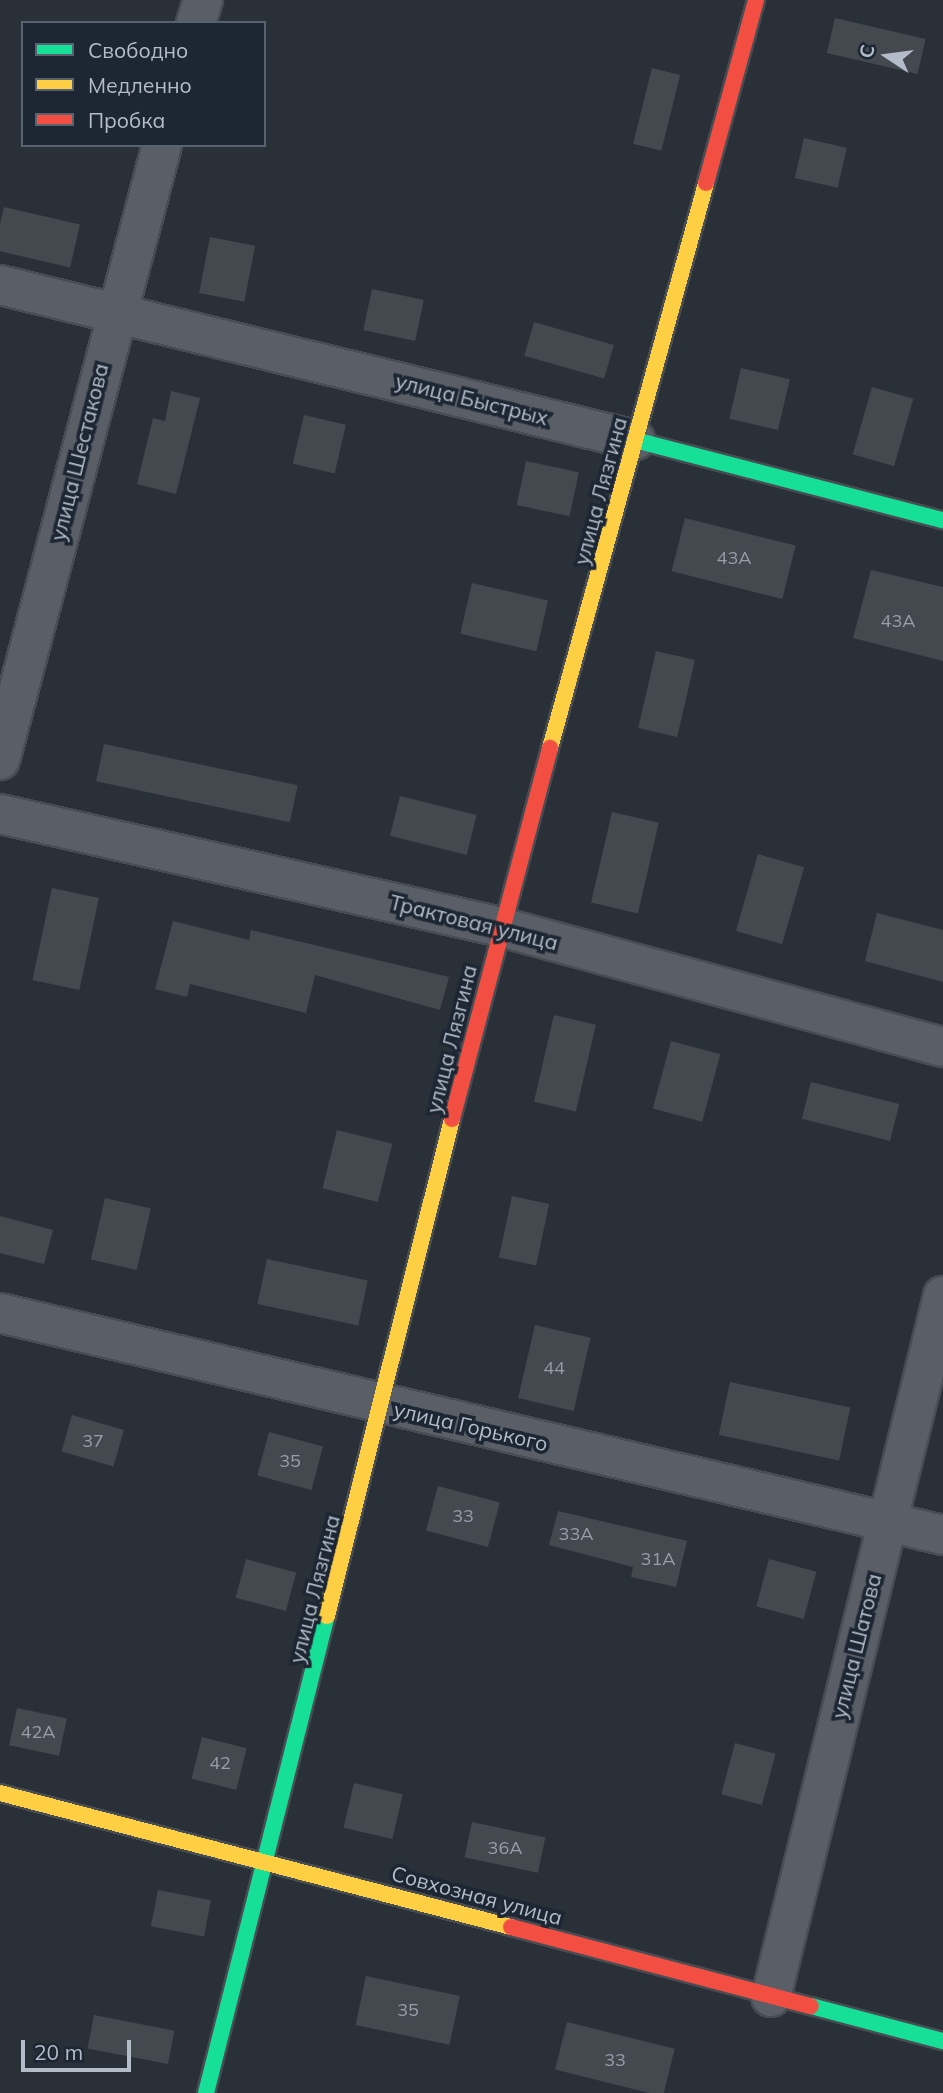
<!DOCTYPE html>
<html>
<head>
<meta charset="utf-8">
<style>
	body { margin:0 }
	#map { position:relative; width:943px; height:2093px; overflow:hidden; background:#2a3038; font-family:Mulish,sans-serif }
	div>[style] { position:absolute }
	.building>* { inset:0; background:#444950; transform-origin:0 0 }
	.roads { filter:drop-shadow(2px 0 #484c53) drop-shadow(-2px 0 #484c53) drop-shadow(0 2px #484c53) drop-shadow(0 -2px #484c53) }
	.street>* { height:38px; margin:-19px; padding:0 19px; transform-origin:19px; border-radius:19px; background:#5a5e66 }
	.fast>* { height:16px; margin:-8px; padding:0 8px; transform-origin:8px; border-radius:8px; background:#16e098 }
	.slow>* { height:16px; margin:-8px; padding:0 8px; transform-origin:8px; border-radius:8px; background:#ffcf43 }
	.jam>* { height:16px; margin:-8px; padding:0 8px; transform-origin:8px; border-radius:8px; background:#f24e42 }
	span { translate:-50% -50%; white-space:nowrap; text-align:center; line-height:1.15; -webkit-text-stroke:7px #1d2633; paint-order:stroke }
	.number-label { font-size:18px; color:#989fab }
	.number-label span { -webkit-text-stroke-width:0 }
	.street-label { font-size:21px; color:#b4bcc9 }
	.legend { position:absolute; left:21px; top:21px; width:245px; height:126px; box-sizing:border-box; background:#1d2633; border:2px solid #59626f; margin:0; padding:9px 12px; list-style:none; font-size:21px; color:#b4bcc9 }
	.legend li { display:flex; align-items:center; gap:14px; height:35px }
	.legend b { width:35px; border:2px solid #59626f }
	.north { position:absolute; left:852px; top:21px; width:70px; height:70px; -webkit-text-stroke:5px #1d2633; paint-order:stroke; rotate:283deg; font-size:19px; font-weight:700; line-height:28px; text-align:center; color:#b4bcc9 }
	.north::after { content:''; display:block; margin:auto; width:24px; height:32px; background:#b4bcc9; clip-path:polygon(50% 0,100% 100%,50% 72%,0 100%) }
	.scale { position:absolute; left:21px; top:2040px; width:110px; height:32px; box-sizing:border-box; border:4px solid #b4bcc9; border-top:0; padding-left:9px; font-size:21px; line-height:24px; white-space:nowrap; color:#b4bcc9; -webkit-text-stroke:5px #1d2633; paint-order:stroke }
</style>
</head>
<body>
<div id="map">
	<div class="building">
		<i style="left:835px;top:18px;width:93px;height:36px;rotate:13deg"></i>
		<i style="left:652px;top:68px;width:29px;height:78px;rotate:14deg"></i>
		<i style="left:804px;top:138px;width:44px;height:41px;rotate:13deg"></i>
		<i style="left:4px;top:207px;width:78px;height:44px;rotate:13deg"></i>
		<i style="left:210px;top:237px;width:46px;height:57px;rotate:11deg"></i>
		<i style="left:372px;top:289px;width:53px;height:42px;rotate:12deg"></i>
		<i style="left:534px;top:322px;width:83px;height:35px;rotate:16deg"></i>
		<i style="left:741px;top:368px;width:50px;height:52px;rotate:13deg"></i>
		<i style="left:872px;top:387px;width:43px;height:70px;rotate:16deg"></i>
		<i style="clip-path:polygon(171px 391px,200px 398px,176px 494px,137px 484px,153px 418px,165px 421px)"></i>
		<i style="left:304px;top:415px;width:43px;height:50px;rotate:13deg"></i>
		<i style="left:526px;top:461px;width:54px;height:45px;rotate:12deg"></i>
		<i style="left:685px;top:518px;width:114px;height:55px;rotate:14deg"></i>
		<i style="clip-path:polygon(871px 570px,943px 587px,943px 661px,853px 638px)"></i>
		<i style="left:472px;top:583px;width:78px;height:52px;rotate:13deg"></i>
		<i style="left:656px;top:651px;width:40px;height:79px;rotate:13deg"></i>
		<i style="left:104px;top:744px;width:198px;height:38px;rotate:12deg"></i>
		<i style="left:400px;top:796px;width:79px;height:41px;rotate:14deg"></i>
		<i style="left:612px;top:812px;width:48px;height:93px;rotate:13deg"></i>
		<i style="left:758px;top:854px;width:48px;height:80px;rotate:16deg"></i>
		<i style="left:52px;top:888px;width:48px;height:94px;rotate:12deg"></i>
		<i style="clip-path:polygon(877px 913px,943px 930px,943px 982px,865px 961px)"></i>
		<i style="clip-path:polygon(173px 921px,249px 940px,251px 930px,449px 977px,440px 1010px,315px 975px,306px 1013px,190px 984px,187px 997px,155px 989px)"></i>
		<i style="left:554px;top:1015px;width:43px;height:89px;rotate:13deg"></i>
		<i style="left:671px;top:1041px;width:51px;height:70px;rotate:15deg"></i>
		<i style="left:811px;top:1082px;width:91px;height:38px;rotate:14deg"></i>
		<i style="left:337px;top:1130px;width:57px;height:60px;rotate:14deg"></i>
		<i style="left:512px;top:1196px;width:38px;height:63px;rotate:12deg"></i>
		<i style="left:105px;top:1198px;width:47px;height:63px;rotate:13deg"></i>
		<i style="clip-path:polygon(0 1216px,53px 1230px,44px 1264px,0 1253px)"></i>
		<i style="left:267px;top:1259px;width:103px;height:46px;rotate:12deg"></i>
		<i style="left:535px;top:1325px;width:57px;height:75px;rotate:13deg"></i>
		<i style="left:730px;top:1382px;width:123px;height:54px;rotate:12deg"></i>
		<i style="left:72px;top:1415px;width:54px;height:38px;rotate:16deg"></i>
		<i style="left:269px;top:1432px;width:56px;height:45px;rotate:15deg"></i>
		<i style="left:438px;top:1486px;width:64px;height:46px;rotate:15deg"></i>
		<i style="clip-path:polygon(558px 1511px,687px 1541px,676px 1587px,631px 1577px,633px 1567px,549px 1545px)"></i>
		<i style="left:246px;top:1559px;width:52px;height:40px;rotate:15deg"></i>
		<i style="left:769px;top:1559px;width:49px;height:49px;rotate:15deg"></i>
		<i style="left:17px;top:1708px;width:51px;height:38px;rotate:12deg"></i>
		<i style="left:202px;top:1737px;width:46px;height:43px;rotate:14deg"></i>
		<i style="left:735px;top:1743px;width:42px;height:53px;rotate:15deg"></i>
		<i style="left:354px;top:1783px;width:50px;height:46px;rotate:13deg"></i>
		<i style="left:472px;top:1822px;width:75px;height:36px;rotate:12deg"></i>
		<i style="left:158px;top:1890px;width:54px;height:37px;rotate:11deg"></i>
		<i style="left:366px;top:1976px;width:96px;height:50px;rotate:12deg"></i>
		<i style="left:94px;top:2015px;width:82px;height:34px;rotate:11deg"></i>
		<i style="left:567px;top:2022px;width:111px;height:49px;rotate:14deg"></i>
	</div>
	<div class="roads">
		<div class="street">
			<i style="left:196px;top:23px;width:24px;rotate:-73deg"></i>
			<i style="left:0;top:285px;width:654px;rotate:13.72deg"></i>
			<i style="left:0;top:760px;width:636px;rotate:-75.24deg"></i>
			<i style="left:0;top:814px;width:514px;rotate:12.71deg"></i>
			<i style="left:501px;top:927px;width:458px;rotate:15.2deg"></i>
			<i style="left:0;top:1313px;width:969px;rotate:13.25deg"></i>
			<i style="left:771px;top:1997px;width:722px;rotate:-76.21deg"></i>
		</div>
		<div class="fast">
			<i style="left:635px;top:440px;width:318px;rotate:14.6deg"></i>
			<i style="left:811px;top:2006px;width:137px;rotate:14.9deg"></i>
			<i style="left:206px;top:2093px;width:492px;rotate:-75.8deg"></i>
		</div>
		<div class="slow">
			<i style="left:550px;top:748px;width:586px;rotate:-74.56deg"></i>
			<i style="left:327px;top:1616px;width:512px;rotate:-75.88deg"></i>
			<i style="left:0;top:1793px;width:528px;rotate:14.69deg"></i>
		</div>
		<div class="jam">
			<i style="left:706px;top:183px;width:190px;rotate:-74.7deg"></i>
			<i style="left:452px;top:1119px;width:384px;rotate:-75.2deg"></i>
			<i style="left:511px;top:1927px;width:310px;rotate:14.8deg"></i>
		</div>
	</div>
	<div class="number-label">
		<span style="left:734px;top:558px">43А</span>
		<span style="left:898px;top:621px">43А</span>
		<span style="left:554px;top:1368px">44</span>
		<span style="left:93px;top:1441px">37</span>
		<span style="left:290px;top:1461px">35</span>
		<span style="left:463px;top:1516px">33</span>
		<span style="left:576px;top:1534px">33А</span>
		<span style="left:658px;top:1559px">31А</span>
		<span style="left:38px;top:1732px">42А</span>
		<span style="left:220px;top:1763px">42</span>
		<span style="left:505px;top:1848px">36А</span>
		<span style="left:408px;top:2010px">35</span>
		<span style="left:615px;top:2060px">33</span>
	</div>
	<div class="street-label">
		<span style="left:472px;top:399px;rotate:14deg">улица Быстрых</span>
		<span style="left:79px;top:452px;rotate:-76deg">улица Шестакова</span>
		<span style="left:600px;top:491px;rotate:-75deg">улица Лязгина</span>
		<span style="left:474px;top:922px;rotate:14deg">Трактовая улица</span>
		<span style="left:451px;top:1039px;rotate:-76deg">улица Лязгина</span>
		<span style="left:471px;top:1426px;rotate:13deg">улица Горького</span>
		<span style="left:314px;top:1589px;rotate:-76deg">улица Лязгина</span>
		<span style="left:856px;top:1646px;rotate:-76deg">улица Шатова</span>
		<span style="left:477px;top:1895px;rotate:15deg">Совхозная улица</span>
	</div>
	<ul class="legend">
	<li><b style="height:9px;background:#16e098"></b>Свободно</li>
	<li><b style="height:9px;background:#ffcf43"></b>Медленно</li>
	<li><b style="height:9px;background:#f24e42"></b>Пробка</li>
	</ul>
	<div class="north">С</div>
	<div class="scale">20 m</div>
</div>
</body>
</html>
